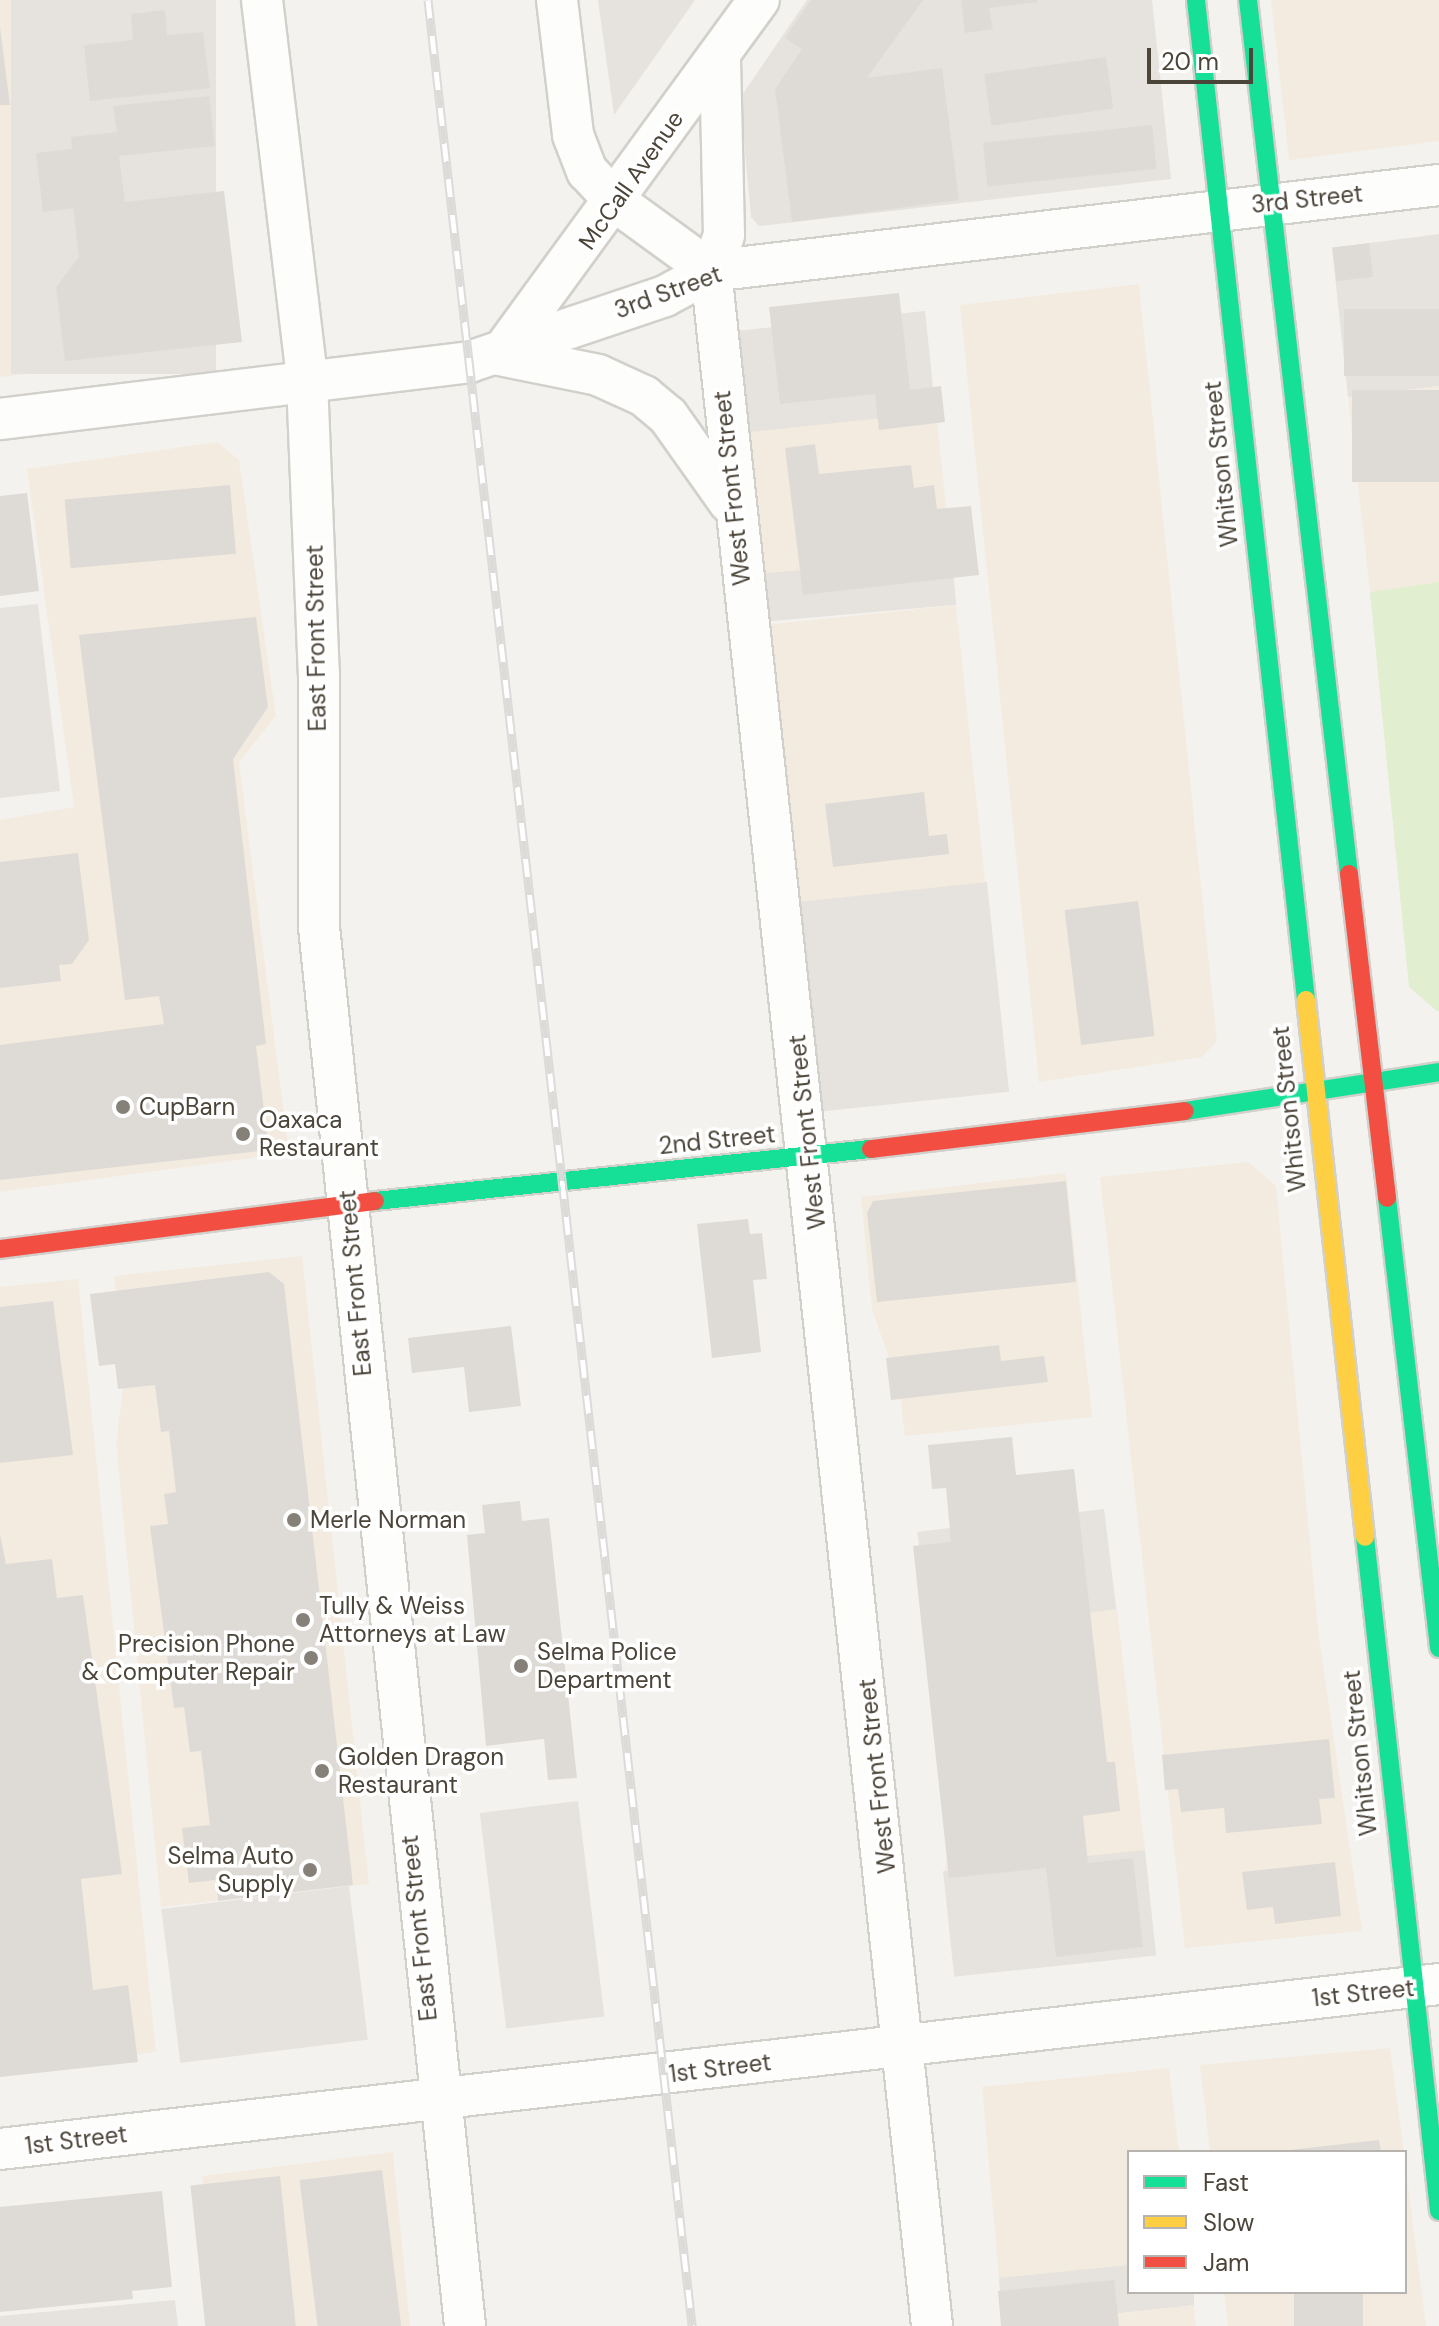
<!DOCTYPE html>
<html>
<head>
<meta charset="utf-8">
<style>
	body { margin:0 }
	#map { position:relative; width:1439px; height:2326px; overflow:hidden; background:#f4f2ee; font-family:"DM Sans",sans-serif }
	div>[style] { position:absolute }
	.commercial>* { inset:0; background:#f3ebdf; transform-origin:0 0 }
	.industrial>* { inset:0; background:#e6e2de; transform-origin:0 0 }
	.green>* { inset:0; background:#e1eecf }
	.parking>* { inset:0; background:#e6e3df; transform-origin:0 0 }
	.building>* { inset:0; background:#dedbd6; transform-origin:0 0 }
	.roads { filter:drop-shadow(2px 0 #d2d0cb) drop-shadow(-2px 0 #d2d0cb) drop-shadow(0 2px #d2d0cb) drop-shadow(0 -2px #d2d0cb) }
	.street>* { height:40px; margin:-20px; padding:0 20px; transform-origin:20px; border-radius:20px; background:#fdfdfc }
	.fast>* { height:18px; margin:-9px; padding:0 9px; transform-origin:9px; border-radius:9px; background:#16e098 }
	.slow>* { height:18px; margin:-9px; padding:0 9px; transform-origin:9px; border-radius:9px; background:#ffcf43 }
	.jam>* { height:18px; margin:-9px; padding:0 9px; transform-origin:9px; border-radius:9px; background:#f24e42 }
	.rail>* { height:9px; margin-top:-4.5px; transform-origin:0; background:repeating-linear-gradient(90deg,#fff 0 18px,#dbdbda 0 36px); box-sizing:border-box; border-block:2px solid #dbdbda }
	.dots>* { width:22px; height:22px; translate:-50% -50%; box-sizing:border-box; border:4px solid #fff; border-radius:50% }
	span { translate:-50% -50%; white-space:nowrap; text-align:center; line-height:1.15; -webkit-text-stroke:7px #fff; paint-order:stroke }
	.street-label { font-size:24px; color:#4b4439 }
	.poi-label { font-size:24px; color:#4b4439 }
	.left { translate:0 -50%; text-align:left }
	.right { translate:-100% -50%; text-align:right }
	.legend { position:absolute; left:1127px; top:2150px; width:280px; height:144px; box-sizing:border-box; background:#fff; border:2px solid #b7b4b0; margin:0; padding:10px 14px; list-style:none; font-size:24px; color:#4b4439 }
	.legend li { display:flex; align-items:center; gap:16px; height:40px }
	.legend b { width:40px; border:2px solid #b7b4b0 }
	.scale { position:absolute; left:1147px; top:48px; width:106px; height:36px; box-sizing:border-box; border:4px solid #4b4439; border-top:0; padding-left:10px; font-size:24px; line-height:28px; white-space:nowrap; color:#4b4439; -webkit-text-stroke:6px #fff; paint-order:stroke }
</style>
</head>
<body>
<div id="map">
	<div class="commercial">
		<i style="clip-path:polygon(0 0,11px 0,55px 371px,0 377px)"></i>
		<i style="clip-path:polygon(1271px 0,1439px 0,1439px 141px,1289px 160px)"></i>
		<i style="clip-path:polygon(1139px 284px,1217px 1041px,1202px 1057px,1039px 1082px,960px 305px)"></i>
		<i style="clip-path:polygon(1439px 386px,1439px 582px,1370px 592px,1348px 397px)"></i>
		<i style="left:936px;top:412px;width:146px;height:190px;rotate:84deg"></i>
		<i style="clip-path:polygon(217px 442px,239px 460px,276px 716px,239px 762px,289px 1153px,0 1192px,0 820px,74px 807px,27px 469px)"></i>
		<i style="left:956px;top:605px;width:279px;height:192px;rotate:84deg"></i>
		<i style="clip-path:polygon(1248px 1162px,1276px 1186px,1319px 1637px,1362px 1931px,1185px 1948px,1100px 1177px)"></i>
		<i style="clip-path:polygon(1066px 1173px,1092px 1417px,905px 1436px,899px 1387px,872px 1309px,861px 1197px)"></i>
		<i style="clip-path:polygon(302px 1256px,369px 1884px,161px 1907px,116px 1443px,125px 1374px,114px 1276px)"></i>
		<i style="clip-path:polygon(78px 1279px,156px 2052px,0 2072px,0 1287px)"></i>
		<i style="clip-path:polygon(1117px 1609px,1145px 1850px,944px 1880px,951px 1816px,928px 1628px)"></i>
		<i style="clip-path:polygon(1390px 2048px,1404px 2152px,1210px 2152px,1200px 2065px)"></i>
		<i style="clip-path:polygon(1169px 2068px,1179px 2152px,1129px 2152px,1129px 2265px,999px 2278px,982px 2087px)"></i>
		<i style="clip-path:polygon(393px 2152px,410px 2326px,215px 2326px,202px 2176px)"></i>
		<i style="clip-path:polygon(1405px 2163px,1426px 2326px,1228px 2326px,1224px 2292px,1405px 2292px)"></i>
		<i style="clip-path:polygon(1194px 2305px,1196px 2326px,1009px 2326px)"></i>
	</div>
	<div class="industrial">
		<i style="left:11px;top:0;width:205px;height:374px"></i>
		<i style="clip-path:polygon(598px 0,695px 0,614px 115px)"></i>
		<i style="clip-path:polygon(807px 0,1152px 0,1171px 179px,759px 226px,751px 217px,740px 98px)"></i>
		<i style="clip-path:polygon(1439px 234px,1439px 386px,1348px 397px,1332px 248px)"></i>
		<i style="left:925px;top:311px;width:102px;height:188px;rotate:84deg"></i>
		<i style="left:952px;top:557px;width:48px;height:193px;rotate:85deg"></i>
		<i style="left:987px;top:882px;width:211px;height:193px;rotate:84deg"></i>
		<i style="left:1104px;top:1509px;width:101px;height:188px;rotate:83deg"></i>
		<i style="left:1145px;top:1850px;width:106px;height:203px;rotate:84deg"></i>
		<i style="clip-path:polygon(1129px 2265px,1129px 2292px,1194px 2292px,1194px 2305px,1002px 2326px,999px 2278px)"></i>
	</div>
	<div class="green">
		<i style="clip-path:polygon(1439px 582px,1439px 1011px,1437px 1011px,1409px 987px,1370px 592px)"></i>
	</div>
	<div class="parking">
		<i style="clip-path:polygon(38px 604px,60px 791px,0 798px,0 608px)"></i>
		<i style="left:578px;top:1801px;width:217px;height:99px;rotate:83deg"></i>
		<i style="left:349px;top:1886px;width:155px;height:189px;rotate:83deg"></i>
		<i style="clip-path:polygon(175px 2300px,178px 2326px,0 2326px,0 2316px)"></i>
	</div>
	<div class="building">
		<i style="clip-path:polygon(811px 0,923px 0,867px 78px,942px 68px,959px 200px,792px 222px,775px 89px,802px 49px,785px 38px)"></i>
		<i style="clip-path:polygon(961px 0,1037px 0,1037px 2px,989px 8px,993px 29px,965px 33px)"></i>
		<i style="clip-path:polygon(165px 10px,167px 35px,203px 32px,210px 88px,90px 101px,84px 45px,133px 40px,131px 14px)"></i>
		<i style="clip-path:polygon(0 27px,10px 105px,0 105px)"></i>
		<i style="left:1106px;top:57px;width:52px;height:123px;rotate:82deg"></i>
		<i style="clip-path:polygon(209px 96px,215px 146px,119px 156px,125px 202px,224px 191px,242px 342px,65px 361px,56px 287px,79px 257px,73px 208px,43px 212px,36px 153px,72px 149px,71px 137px,117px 132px,113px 106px)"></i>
		<i style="left:1152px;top:125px;width:44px;height:170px;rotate:84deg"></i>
		<i style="left:1369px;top:243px;width:34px;height:37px;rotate:83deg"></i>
		<i style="clip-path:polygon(899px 293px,910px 390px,941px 386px,945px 422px,879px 430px,875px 394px,780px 404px,769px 307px)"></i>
		<i style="left:1439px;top:309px;width:67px;height:95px;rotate:90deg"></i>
		<i style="left:1439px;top:390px;width:92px;height:87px;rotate:90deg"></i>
		<i style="clip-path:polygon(815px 444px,819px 474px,911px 465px,914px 488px,934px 485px,937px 509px,971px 506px,979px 575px,803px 595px,785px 448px)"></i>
		<i style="left:230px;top:485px;width:69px;height:166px;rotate:85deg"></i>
		<i style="clip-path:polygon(27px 493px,39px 591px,0 596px,0 496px)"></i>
		<i style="clip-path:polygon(256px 617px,268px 707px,233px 759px,266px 1044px,256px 1046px,269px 1150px,0 1180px,0 1045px,164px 1024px,159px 996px,125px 1000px,79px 635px)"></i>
		<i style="clip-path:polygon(924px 792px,929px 836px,947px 834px,949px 854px,833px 867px,825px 804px)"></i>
		<i style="clip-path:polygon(78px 853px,89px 940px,72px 964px,59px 965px,61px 981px,0 988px,0 862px)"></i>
		<i style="left:1138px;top:901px;width:136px;height:74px;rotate:83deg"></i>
		<i style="clip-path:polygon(1066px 1181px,1076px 1282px,877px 1302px,867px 1213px,873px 1201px)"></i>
		<i style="clip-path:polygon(748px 1219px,750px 1234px,762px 1233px,767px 1279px,753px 1280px,761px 1352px,712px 1358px,697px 1224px)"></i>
		<i style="clip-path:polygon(269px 1272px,284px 1284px,353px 1885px,218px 1901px,216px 1880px,189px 1883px,182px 1828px,210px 1825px,201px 1751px,190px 1752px,184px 1707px,174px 1708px,150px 1526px,168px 1524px,164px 1494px,176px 1492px,169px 1431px,161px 1432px,155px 1385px,118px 1389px,115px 1364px,99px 1366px,90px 1294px)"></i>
		<i style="clip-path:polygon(53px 1301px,73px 1455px,0 1463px,0 1307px)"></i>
		<i style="clip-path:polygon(511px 1326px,521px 1406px,469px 1412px,464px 1367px,412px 1373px,408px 1338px)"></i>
		<i style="clip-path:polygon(999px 1345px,1001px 1361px,1044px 1356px,1048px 1382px,891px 1400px,886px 1358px)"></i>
		<i style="clip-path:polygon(1012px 1437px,1016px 1475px,1074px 1469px,1107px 1762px,1115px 1762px,1120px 1811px,1083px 1816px,1088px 1863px,1133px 1858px,1143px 1947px,1056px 1957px,1046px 1868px,949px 1878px,913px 1546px,951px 1542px,946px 1488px,932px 1489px,928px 1445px)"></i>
		<i style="clip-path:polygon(520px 1501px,522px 1521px,549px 1518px,577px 1778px,548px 1780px,544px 1739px,486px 1746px,467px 1535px,485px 1533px,482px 1505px)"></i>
		<i style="clip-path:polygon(0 1534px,6px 1564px,52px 1559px,57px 1598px,83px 1595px,122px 1874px,81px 1879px,93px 1990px,128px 1985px,138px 2062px,0 2077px)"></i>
		<i style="clip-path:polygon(1329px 1739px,1335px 1798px,1319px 1799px,1322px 1824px,1226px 1833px,1224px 1808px,1181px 1812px,1178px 1789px,1165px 1790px,1162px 1755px)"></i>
		<i style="clip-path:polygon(1335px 1862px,1341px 1916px,1275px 1924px,1273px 1907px,1247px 1910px,1242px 1872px)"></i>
		<i style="clip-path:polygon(1379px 2140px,1381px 2152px,1290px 2152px,1289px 2150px)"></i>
		<i style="left:382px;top:2170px;width:157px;height:83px;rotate:83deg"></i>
		<i style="left:280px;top:2176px;width:151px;height:90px;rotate:84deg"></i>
		<i style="clip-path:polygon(162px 2191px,172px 2287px,132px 2291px,133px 2299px,0 2312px,0 2207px)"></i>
		<i style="clip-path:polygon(1114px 2280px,1119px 2326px,1001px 2326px,998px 2291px)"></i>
		<i style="left:1294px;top:2292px;width:69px;height:34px"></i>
	</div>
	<div class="roads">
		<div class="street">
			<i style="left:262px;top:0;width:383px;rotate:83.2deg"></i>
			<i style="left:307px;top:380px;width:294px;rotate:87.7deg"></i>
			<i style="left:319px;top:674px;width:253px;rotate:90deg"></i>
			<i style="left:319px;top:927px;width:1407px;rotate:84.04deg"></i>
			<i style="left:557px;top:0;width:136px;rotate:83.2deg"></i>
			<i style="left:573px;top:135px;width:39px;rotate:69deg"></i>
			<i style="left:587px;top:171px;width:42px;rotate:46.9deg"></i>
			<i style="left:616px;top:202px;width:117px;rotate:36deg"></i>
			<i style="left:711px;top:271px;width:2067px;rotate:83.86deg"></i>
			<i style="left:711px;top:271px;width:38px;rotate:-70deg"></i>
			<i style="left:724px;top:235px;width:180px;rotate:-91.3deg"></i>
			<i style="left:502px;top:352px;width:436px;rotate:-53.9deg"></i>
			<i style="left:499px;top:355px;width:101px;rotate:11.4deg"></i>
			<i style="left:598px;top:375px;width:51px;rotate:24.5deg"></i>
			<i style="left:644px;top:396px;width:31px;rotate:40deg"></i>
			<i style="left:668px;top:416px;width:105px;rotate:54.7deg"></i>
			<i style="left:0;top:419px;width:472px;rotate:-6.9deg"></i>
			<i style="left:469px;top:362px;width:207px;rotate:-18.6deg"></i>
			<i style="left:665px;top:296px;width:52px;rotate:-28.5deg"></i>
			<i style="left:711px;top:271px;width:733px;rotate:-6.74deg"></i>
			<i style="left:0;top:2149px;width:1448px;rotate:-6.54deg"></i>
		</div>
		<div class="fast">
			<i style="left:1196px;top:0;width:1006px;rotate:83.72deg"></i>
			<i style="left:1248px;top:0;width:880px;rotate:83.41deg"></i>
			<i style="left:1185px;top:1111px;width:257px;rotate:-8.7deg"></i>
			<i style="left:1387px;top:1198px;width:453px;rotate:83.4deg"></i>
			<i style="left:375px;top:1201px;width:499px;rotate:-6deg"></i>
			<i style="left:1365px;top:1537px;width:678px;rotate:83.73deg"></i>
		</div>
		<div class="slow">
			<i style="left:1306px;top:1000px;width:540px;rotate:83.73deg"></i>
		</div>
		<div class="jam">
			<i style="left:1349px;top:874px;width:326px;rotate:83.3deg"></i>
			<i style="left:871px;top:1149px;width:316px;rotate:-6.9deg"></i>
			<i style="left:0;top:1249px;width:378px;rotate:-7.3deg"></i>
		</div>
	</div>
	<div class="rail">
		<i style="left:428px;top:0;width:2341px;rotate:83.52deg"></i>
	</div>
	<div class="dots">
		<i style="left:123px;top:1107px;background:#868178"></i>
		<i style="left:243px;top:1134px;background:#868178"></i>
		<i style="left:294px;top:1520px;background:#868178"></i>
		<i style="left:303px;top:1620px;background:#868178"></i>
		<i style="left:311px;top:1658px;background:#868178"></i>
		<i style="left:521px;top:1666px;background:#868178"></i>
		<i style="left:322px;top:1771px;background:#868178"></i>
		<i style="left:310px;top:1870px;background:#868178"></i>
	</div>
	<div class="street-label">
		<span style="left:631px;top:180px;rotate:-55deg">McCall Avenue</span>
		<span style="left:1307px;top:199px;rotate:-6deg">3rd Street</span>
		<span style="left:668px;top:292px;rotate:-20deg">3rd Street</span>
		<span style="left:1221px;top:464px;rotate:-96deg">Whitson Street</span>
		<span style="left:732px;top:488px;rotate:-96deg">West Front Street</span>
		<span style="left:316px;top:638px;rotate:-91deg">East Front Street</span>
		<span style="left:1289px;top:1109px;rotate:-96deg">Whitson Street</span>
		<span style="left:807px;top:1132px;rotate:-96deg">West Front Street</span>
		<span style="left:717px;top:1140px;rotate:-6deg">2nd Street</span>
		<span style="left:355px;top:1283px;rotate:-95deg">East Front Street</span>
		<span style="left:1360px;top:1753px;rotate:-96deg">Whitson Street</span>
		<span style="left:877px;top:1776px;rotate:-96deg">West Front Street</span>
		<span style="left:419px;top:1928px;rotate:-96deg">East Front Street</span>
		<span style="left:1363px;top:1993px;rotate:-6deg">1st Street</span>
		<span style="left:720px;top:2068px;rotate:-7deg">1st Street</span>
		<span style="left:76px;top:2140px;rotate:-7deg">1st Street</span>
	</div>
	<div class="poi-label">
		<span class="left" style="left:139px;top:1107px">CupBarn</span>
		<span class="left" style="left:259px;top:1134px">Oaxaca<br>Restaurant</span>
		<span class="left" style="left:310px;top:1520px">Merle Norman</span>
		<span class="left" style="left:319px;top:1620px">Tully &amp; Weiss<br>Attorneys at Law</span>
		<span class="right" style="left:295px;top:1658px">Precision Phone<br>&amp; Computer Repair</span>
		<span class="left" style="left:537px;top:1666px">Selma Police<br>Department</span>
		<span class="left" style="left:338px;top:1771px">Golden Dragon<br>Restaurant</span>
		<span class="right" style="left:294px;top:1870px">Selma Auto<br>Supply</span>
	</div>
	<ul class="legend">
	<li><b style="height:10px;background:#16e098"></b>Fast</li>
	<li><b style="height:10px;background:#ffcf43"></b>Slow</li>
	<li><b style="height:10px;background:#f24e42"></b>Jam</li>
	</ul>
	<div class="scale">20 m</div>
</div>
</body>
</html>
